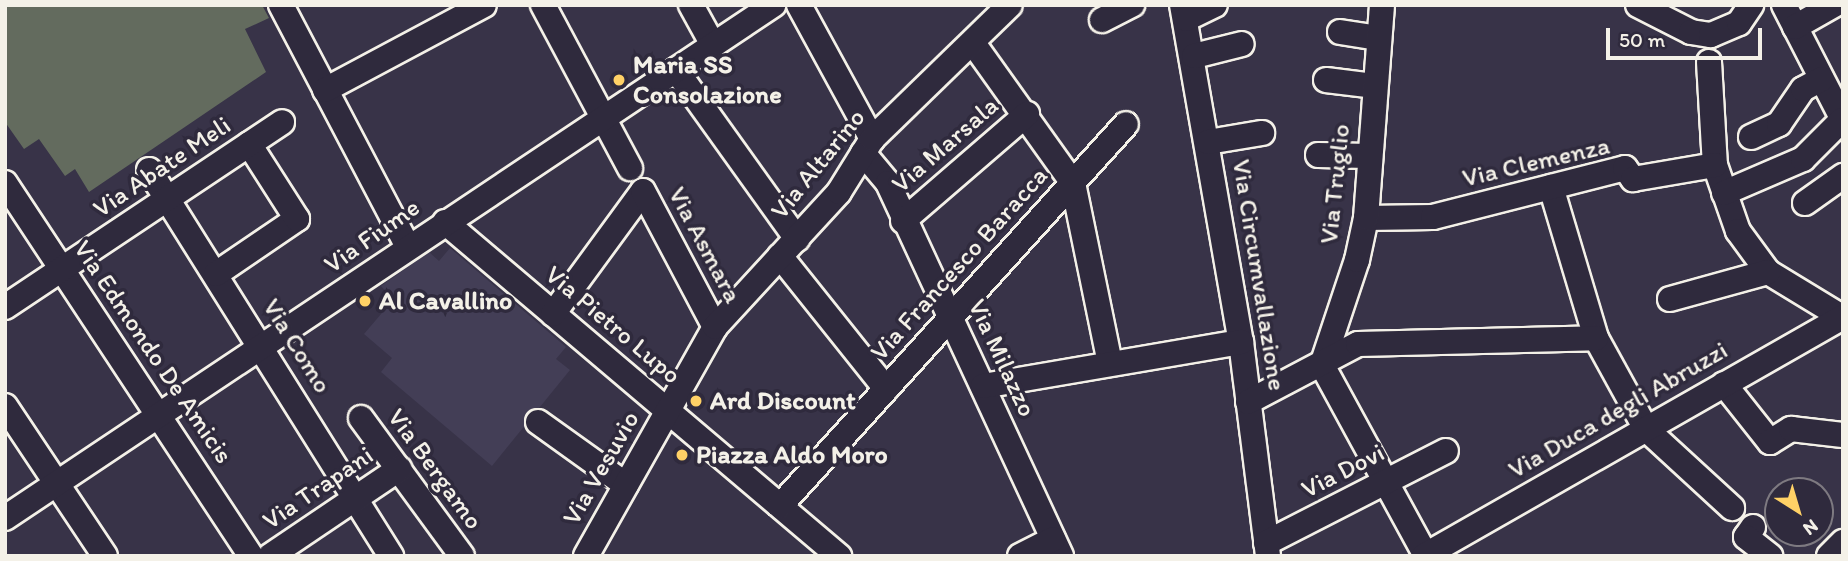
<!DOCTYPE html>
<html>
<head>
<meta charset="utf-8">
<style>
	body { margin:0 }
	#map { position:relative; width:1848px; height:561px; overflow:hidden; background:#383348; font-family:Itim,sans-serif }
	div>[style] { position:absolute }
	.built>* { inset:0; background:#433e56 }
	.green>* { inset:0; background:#636b5e }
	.roads { filter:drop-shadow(2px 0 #f4f1e8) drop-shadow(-2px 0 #f4f1e8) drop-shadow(0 2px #f4f1e8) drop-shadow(0 -2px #f4f1e8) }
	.minor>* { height:24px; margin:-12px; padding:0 12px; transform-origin:12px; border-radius:12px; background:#2f2a3d }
	.dots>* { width:19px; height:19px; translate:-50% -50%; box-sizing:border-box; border:4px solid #2f2a3d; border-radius:50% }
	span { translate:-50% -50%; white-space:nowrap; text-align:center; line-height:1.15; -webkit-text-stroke:7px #2f2a3d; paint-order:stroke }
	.poi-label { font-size:26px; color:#f4f1e8; font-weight:700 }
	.left { translate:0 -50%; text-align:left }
	.street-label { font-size:26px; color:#f4f1e8 }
	.frame { position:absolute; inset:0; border:7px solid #f4f1e8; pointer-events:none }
	.north { position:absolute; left:1764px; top:477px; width:70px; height:70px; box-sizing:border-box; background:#2f2a3d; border:2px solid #7e7a81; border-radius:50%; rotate:143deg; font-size:19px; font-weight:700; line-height:28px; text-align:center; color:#f4f1e8 }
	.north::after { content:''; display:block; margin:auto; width:24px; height:32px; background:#ffd166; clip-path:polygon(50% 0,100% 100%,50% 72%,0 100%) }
	.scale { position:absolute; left:1606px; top:28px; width:156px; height:32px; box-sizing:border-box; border:4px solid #f4f1e8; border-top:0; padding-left:9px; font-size:21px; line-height:24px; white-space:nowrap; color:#f4f1e8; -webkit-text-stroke:5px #2f2a3d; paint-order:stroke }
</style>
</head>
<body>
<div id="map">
	<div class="built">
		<i style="clip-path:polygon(450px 248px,566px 347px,556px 359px,570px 370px,492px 466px,381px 372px,392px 358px,364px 334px,393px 300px,381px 286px,429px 252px,439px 261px)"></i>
	</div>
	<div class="green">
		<i style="clip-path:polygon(5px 5px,262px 5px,269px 18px,245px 29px,266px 72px,89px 192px,75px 169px,65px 176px,39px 139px,24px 149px,5px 122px)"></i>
	</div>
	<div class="roads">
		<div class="minor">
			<i style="left:281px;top:5px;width:273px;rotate:62.3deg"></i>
			<i style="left:543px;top:5px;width:185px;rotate:61.9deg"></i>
			<i style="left:691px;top:5px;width:46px;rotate:61.2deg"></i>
			<i style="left:799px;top:5px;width:153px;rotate:61.4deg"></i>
			<i style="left:1182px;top:5px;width:342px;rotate:80.1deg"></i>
			<i style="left:1241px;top:342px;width:216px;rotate:82.8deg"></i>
			<i style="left:1638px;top:5px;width:59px;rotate:27deg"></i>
			<i style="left:1691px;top:32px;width:20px;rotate:9deg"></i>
			<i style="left:1711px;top:35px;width:30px;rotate:-23deg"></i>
			<i style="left:1739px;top:23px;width:22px;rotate:-56deg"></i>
			<i style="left:1784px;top:5px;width:129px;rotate:62.8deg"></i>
			<i style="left:1186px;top:19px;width:32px;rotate:-26deg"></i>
			<i style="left:1102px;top:20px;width:34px;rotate:-27deg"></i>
			<i style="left:1795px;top:27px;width:45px;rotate:-29.4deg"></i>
			<i style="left:1340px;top:32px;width:38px;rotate:9deg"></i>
			<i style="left:973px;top:43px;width:172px;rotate:54.5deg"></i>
			<i style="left:1073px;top:183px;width:184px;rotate:78.4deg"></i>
			<i style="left:1194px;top:56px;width:49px;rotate:-14deg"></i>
			<i style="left:1709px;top:62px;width:103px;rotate:86.7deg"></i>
			<i style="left:1715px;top:165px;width:70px;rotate:70.8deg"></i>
			<i style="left:1738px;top:231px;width:51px;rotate:53.8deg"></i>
			<i style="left:1768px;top:272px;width:87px;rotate:31.3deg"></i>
			<i style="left:676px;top:70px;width:208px;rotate:54.4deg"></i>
			<i style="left:1326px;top:80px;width:48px;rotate:7.1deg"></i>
			<i style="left:325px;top:90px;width:180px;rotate:-28.1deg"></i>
			<i style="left:1751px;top:137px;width:31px;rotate:-25deg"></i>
			<i style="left:1779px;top:124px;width:42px;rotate:-55.6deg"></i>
			<i style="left:1803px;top:89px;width:21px;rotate:-28deg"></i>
			<i style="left:1208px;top:142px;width:55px;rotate:-9.5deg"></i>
			<i style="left:863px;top:153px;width:39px;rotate:50deg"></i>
			<i style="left:888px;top:183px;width:411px;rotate:65.1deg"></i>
			<i style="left:1318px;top:155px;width:52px;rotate:1.1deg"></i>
			<i style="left:149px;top:170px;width:456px;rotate:57.9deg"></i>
			<i style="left:5px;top:183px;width:447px;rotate:56.6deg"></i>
			<i style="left:1551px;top:187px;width:158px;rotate:73.4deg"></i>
			<i style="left:1596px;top:338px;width:104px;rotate:61.2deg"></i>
			<i style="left:1646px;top:429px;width:117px;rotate:42.6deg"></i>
			<i style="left:1724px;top:193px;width:86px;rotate:-23.3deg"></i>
			<i style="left:1803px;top:159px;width:55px;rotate:-45deg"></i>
			<i style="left:1805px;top:203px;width:47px;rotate:-35.4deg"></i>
			<i style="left:1366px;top:218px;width:67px;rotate:-0.9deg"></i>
			<i style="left:1433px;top:217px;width:198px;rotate:-14.3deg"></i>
			<i style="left:1625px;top:168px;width:14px;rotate:54deg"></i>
			<i style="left:1633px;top:179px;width:83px;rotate:-9.7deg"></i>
			<i style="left:903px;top:221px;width:164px;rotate:-40.8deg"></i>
			<i style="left:445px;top:222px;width:517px;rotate:40.29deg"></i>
			<i style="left:780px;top:256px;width:170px;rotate:51.4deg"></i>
			<i style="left:216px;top:274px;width:98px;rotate:-34.2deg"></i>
			<i style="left:297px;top:219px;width:89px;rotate:-122.6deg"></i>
			<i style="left:1670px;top:299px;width:102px;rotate:-15.4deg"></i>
			<i style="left:5px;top:307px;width:333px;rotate:-33.7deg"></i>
			<i style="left:553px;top:314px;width:152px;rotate:-53.8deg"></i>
			<i style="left:643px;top:191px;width:154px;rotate:62.1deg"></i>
			<i style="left:1322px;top:365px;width:111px;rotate:-71.6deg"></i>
			<i style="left:1357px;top:260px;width:43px;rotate:-77.9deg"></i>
			<i style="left:1366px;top:218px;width:214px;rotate:-85.7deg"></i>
			<i style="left:1322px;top:365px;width:217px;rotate:61.4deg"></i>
			<i style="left:1724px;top:384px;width:74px;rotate:51.6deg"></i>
			<i style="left:1770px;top:442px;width:25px;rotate:-32deg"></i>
			<i style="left:1791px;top:429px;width:52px;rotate:6.6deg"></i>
			<i style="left:983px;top:386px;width:262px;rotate:-9.7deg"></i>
			<i style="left:1248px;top:402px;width:124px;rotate:-27.8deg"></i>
			<i style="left:1358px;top:344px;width:238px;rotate:-1.4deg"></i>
			<i style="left:5px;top:406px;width:180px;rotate:56.3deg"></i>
			<i style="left:361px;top:418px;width:171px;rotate:53.8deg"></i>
			<i style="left:538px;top:422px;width:108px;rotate:35.6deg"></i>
			<i style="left:780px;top:506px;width:515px;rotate:-47.83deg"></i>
			<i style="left:5px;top:518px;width:924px;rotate:-33.74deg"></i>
			<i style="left:1753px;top:527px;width:12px;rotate:125deg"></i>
			<i style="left:1746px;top:537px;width:31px;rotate:38deg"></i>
			<i style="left:1266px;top:543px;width:202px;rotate:-27.1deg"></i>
			<i style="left:270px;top:556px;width:156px;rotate:-34deg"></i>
			<i style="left:586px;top:556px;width:263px;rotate:-60.6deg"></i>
			<i style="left:715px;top:327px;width:183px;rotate:-47.4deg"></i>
			<i style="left:839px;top:192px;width:62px;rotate:-58.1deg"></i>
			<i style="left:872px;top:139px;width:192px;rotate:-44.2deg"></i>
			<i style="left:1020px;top:556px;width:37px;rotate:-27deg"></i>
			<i style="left:1424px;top:556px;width:482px;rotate:-29.7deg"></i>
			<i style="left:1829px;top:556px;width:20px;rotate:-45deg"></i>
		</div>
	</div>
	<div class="dots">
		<i style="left:619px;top:80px;background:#ffd166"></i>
		<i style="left:365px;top:301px;background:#ffd166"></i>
		<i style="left:696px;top:401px;background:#ffd166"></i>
		<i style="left:682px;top:455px;background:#ffd166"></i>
	</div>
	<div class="poi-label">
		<span class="left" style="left:633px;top:80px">Maria SS<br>Consolazione</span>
		<span class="left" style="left:379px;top:301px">Al Cavallino</span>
		<span class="left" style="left:710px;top:401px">Ard Discount</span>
		<span class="left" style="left:696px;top:455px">Piazza Aldo Moro</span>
	</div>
	<div class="street-label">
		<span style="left:945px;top:145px;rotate:-41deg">Via Marsala</span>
		<span style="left:1536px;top:162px;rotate:-13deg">Via Clemenza</span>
		<span style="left:818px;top:164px;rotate:-51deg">Via Altarino</span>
		<span style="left:162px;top:167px;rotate:-34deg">Via Abate Meli</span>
		<span style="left:1335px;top:184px;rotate:-84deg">Via Truglio</span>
		<span style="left:372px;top:236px;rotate:-35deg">Via Fiume</span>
		<span style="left:705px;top:245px;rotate:62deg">Via Asmara</span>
		<span style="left:959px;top:264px;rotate:-48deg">Via Francesco Baracca</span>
		<span style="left:1259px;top:275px;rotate:81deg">Via Circumvallazione</span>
		<span style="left:613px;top:325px;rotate:40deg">Via Pietro Lupo</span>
		<span style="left:297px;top:346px;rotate:58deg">Via Como</span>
		<span style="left:153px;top:352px;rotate:56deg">Via Edmondo De Amicis</span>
		<span style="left:1002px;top:358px;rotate:65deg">Via Milazzo</span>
		<span style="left:1618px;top:410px;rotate:-30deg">Via Duca degli Abruzzi</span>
		<span style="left:601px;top:468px;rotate:-60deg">Via Vesuvio</span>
		<span style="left:435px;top:469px;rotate:54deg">Via Bergamo</span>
		<span style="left:1343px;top:471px;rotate:-27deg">Via Dovi</span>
		<span style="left:318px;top:488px;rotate:-34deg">Via Trapani</span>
	</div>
	<div class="frame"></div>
	<div class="north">N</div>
	<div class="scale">50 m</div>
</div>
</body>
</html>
